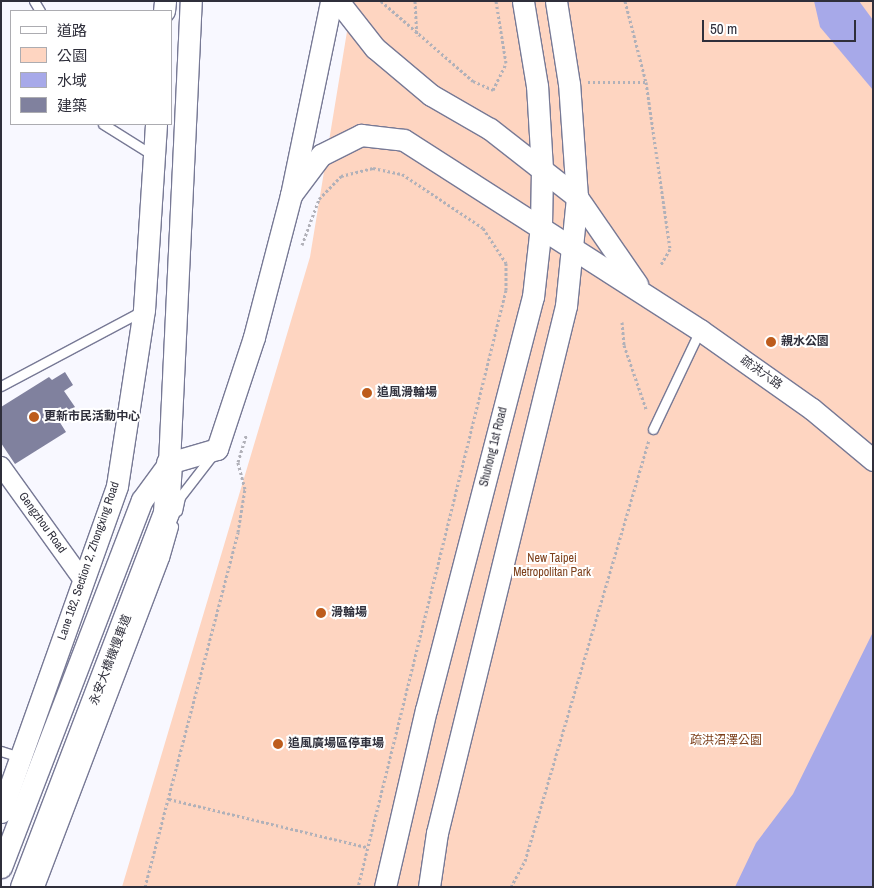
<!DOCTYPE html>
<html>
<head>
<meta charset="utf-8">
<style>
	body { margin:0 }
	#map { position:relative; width:874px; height:888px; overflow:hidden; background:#f8f8ff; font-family:"Archivo Narrow","Noto Sans TC",sans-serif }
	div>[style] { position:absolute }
	.green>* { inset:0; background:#fed5c1 }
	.water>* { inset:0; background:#a7a9e9 }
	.building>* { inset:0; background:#80819e }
	.path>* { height:3px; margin-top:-1.5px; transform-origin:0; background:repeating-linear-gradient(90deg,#b1b1b9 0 2.5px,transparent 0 5px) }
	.roads { filter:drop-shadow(1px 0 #777995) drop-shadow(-1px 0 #777995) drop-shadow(0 1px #777995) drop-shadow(0 -1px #777995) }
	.service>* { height:9px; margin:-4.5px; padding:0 4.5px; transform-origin:4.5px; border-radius:4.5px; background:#fff }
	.minor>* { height:18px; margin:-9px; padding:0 9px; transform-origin:9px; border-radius:9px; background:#fff }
	.tertiary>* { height:21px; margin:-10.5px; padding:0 10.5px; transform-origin:10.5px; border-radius:10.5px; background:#fff }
	.secondary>* { height:25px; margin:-12.5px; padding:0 12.5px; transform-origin:12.5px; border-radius:12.5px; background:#fff }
	.dots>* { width:14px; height:14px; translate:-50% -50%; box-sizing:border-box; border:2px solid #fff; border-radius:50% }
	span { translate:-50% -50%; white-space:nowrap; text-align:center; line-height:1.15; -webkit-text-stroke:4px #fff; paint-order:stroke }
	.poi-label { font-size:12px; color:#2f2f3b; font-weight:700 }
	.left { translate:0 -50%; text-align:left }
	.street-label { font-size:12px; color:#2f2f3b }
	.park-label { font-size:12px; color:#7d401c }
	.frame { position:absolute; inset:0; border:2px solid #2f2f3b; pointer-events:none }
	.legend { position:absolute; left:10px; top:10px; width:162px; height:115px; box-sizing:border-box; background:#fff; border:1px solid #acacb1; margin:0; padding:6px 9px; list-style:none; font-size:15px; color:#2f2f3b }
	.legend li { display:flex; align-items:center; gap:10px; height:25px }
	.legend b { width:25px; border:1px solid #acacb1 }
	.scale { position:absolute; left:702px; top:20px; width:154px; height:22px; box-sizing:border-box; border:2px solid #2f2f3b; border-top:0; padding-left:6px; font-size:15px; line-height:18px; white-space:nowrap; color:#2f2f3b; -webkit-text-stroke:4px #fff; paint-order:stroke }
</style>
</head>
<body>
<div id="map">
	<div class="green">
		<i style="clip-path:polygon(352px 1px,873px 1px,873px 887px,122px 887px,310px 257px)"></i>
	</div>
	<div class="water">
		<i style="clip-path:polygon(814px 1px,859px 1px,873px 20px,873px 90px,820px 27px)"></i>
		<i style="clip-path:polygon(873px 632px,873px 887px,735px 887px,756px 843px,793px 794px)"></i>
	</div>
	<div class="building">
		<i style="clip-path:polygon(65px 372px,73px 385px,64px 391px,75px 407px,74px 412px,59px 421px,66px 432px,15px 464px,1px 443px,1px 407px,49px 377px,52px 380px)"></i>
	</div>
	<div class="path">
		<i style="left:381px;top:1px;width:122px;rotate:41deg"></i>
		<i style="left:473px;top:81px;width:22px;rotate:24deg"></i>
		<i style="left:493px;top:90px;width:30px;rotate:-64deg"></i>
		<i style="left:506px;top:63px;width:63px;rotate:-99.2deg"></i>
		<i style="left:415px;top:1px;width:35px;rotate:87deg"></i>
		<i style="left:625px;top:1px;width:84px;rotate:75.5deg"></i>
		<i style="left:646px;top:82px;width:169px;rotate:81.8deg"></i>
		<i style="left:670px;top:249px;width:20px;rotate:120deg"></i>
		<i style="left:588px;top:82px;width:58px"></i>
		<i style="left:302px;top:245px;width:49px;rotate:-69.7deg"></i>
		<i style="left:319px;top:199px;width:32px;rotate:-46deg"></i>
		<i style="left:341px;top:176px;width:33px;rotate:-14deg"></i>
		<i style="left:373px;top:168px;width:30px;rotate:12deg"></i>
		<i style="left:402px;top:174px;width:97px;rotate:33.7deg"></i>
		<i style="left:483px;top:228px;width:42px;rotate:56.7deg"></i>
		<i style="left:506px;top:263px;width:27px;rotate:90deg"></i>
		<i style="left:506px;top:290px;width:615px;rotate:103.92deg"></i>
		<i style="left:622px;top:322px;width:23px;rotate:85deg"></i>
		<i style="left:624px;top:345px;width:68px;rotate:71deg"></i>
		<i style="left:169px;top:799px;width:203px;rotate:13.7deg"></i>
		<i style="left:145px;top:887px;width:367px;rotate:-75.3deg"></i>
		<i style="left:238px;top:532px;width:44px;rotate:-80.8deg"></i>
		<i style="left:245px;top:489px;width:28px;rotate:-105deg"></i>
		<i style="left:238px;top:462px;width:28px;rotate:-73deg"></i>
		<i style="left:511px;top:887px;width:30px;rotate:-62deg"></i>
		<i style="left:525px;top:861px;width:438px;rotate:-73.6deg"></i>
	</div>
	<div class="roads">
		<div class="service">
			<i style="left:34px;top:1px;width:12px;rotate:59deg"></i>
			<i style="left:103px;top:124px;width:60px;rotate:32.1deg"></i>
			<i style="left:1px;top:386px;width:160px;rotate:-28deg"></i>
			<i style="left:653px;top:429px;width:110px;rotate:-64.6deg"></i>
			<i style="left:177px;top:511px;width:14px;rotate:-78deg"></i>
			<i style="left:180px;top:497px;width:56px;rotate:-52.3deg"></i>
			<i style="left:1px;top:751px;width:20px;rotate:18deg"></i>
			<i style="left:39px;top:887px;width:352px;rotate:-69.2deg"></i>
			<i style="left:164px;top:558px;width:33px;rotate:-74deg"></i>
		</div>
		<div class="minor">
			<i style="left:1px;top:466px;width:140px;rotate:54.3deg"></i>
		</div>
		<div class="tertiary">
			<i style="left:338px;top:1px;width:60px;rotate:51.8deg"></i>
			<i style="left:375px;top:48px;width:73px;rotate:40deg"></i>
			<i style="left:431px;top:95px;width:68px;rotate:30deg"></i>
			<i style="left:490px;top:129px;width:110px;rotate:38deg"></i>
			<i style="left:577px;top:197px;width:106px;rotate:55.4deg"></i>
			<i style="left:164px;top:11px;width:10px;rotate:-84deg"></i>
			<i style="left:291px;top:195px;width:50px;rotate:-53.1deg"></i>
			<i style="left:321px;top:155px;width:45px;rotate:-26.6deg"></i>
			<i style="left:361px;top:135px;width:43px;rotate:6.6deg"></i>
			<i style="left:404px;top:140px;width:352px;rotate:32.7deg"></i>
			<i style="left:700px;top:330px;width:137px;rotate:35.2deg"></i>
			<i style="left:812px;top:409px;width:80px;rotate:39.9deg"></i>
			<i style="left:169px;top:463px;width:50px;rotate:-16.3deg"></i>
			<i style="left:217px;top:449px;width:118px;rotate:-71.7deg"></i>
			<i style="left:254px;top:337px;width:147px;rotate:-75.4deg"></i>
			<i style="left:291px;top:195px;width:198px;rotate:-78.3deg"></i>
			<i style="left:1px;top:812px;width:346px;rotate:-70.4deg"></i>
			<i style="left:117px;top:486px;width:178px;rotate:-81.3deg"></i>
			<i style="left:144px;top:310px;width:186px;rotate:-86.3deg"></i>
			<i style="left:1px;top:867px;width:393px;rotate:-69deg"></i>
			<i style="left:142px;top:500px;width:46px;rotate:-53.9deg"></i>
			<i style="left:169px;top:463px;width:463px;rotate:-87.3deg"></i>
			<i style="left:385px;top:887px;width:182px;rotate:-77deg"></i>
			<i style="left:426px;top:710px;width:427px;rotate:-75.5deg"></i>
			<i style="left:533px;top:297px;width:71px;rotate:-83.6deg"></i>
			<i style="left:541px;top:226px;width:57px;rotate:-89deg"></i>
			<i style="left:542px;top:169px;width:83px;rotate:-93.4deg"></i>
			<i style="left:537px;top:86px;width:86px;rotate:-99.4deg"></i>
			<i style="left:429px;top:887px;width:55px;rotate:-81.6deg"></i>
			<i style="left:437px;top:833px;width:543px;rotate:-76.25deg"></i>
			<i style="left:566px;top:306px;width:110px;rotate:-84.2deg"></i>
			<i style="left:577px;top:197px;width:113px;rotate:-94deg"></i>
			<i style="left:569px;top:84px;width:84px;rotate:-98.9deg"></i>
		</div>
		<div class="secondary">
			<i style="left:23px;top:887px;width:401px;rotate:-69.1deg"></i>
			<i style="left:166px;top:512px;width:49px;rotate:-86.5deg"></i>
		</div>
	</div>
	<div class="dots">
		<i style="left:771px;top:342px;background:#bd5c1c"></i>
		<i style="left:367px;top:393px;background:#bd5c1c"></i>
		<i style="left:34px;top:417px;background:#bd5c1c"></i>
		<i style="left:321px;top:613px;background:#bd5c1c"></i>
		<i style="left:278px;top:744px;background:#bd5c1c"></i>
	</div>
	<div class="poi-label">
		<span class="left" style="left:781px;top:342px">親水公園</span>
		<span class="left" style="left:377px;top:393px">追風滑輪場</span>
		<span class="left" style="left:44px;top:417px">更新市民活動中心</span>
		<span class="left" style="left:331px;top:613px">滑輪場</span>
		<span class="left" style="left:288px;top:744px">追風廣場區停車場</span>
	</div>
	<div class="street-label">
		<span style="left:761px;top:373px;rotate:35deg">疏洪六路</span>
		<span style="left:494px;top:447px;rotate:-76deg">Shuhong 1st Road</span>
		<span style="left:42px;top:523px;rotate:54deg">Gengzhou Road</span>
		<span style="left:89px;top:561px;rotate:-71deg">Lane 182, Section 2, Zhongxing Road</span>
		<span style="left:111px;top:660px;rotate:-69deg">永安大橋機慢車道</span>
	</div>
	<div class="park-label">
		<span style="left:552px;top:566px">New Taipei<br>Metropolitan Park</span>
		<span style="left:726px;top:741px">疏洪沼澤公園</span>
	</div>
	<div class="frame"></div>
	<ul class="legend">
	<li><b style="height:6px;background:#fff"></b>道路</li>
	<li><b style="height:14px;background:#fed5c1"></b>公園</li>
	<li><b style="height:14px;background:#a7a9e9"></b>水域</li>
	<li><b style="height:14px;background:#80819e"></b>建築</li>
	</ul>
	<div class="scale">50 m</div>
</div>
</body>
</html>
